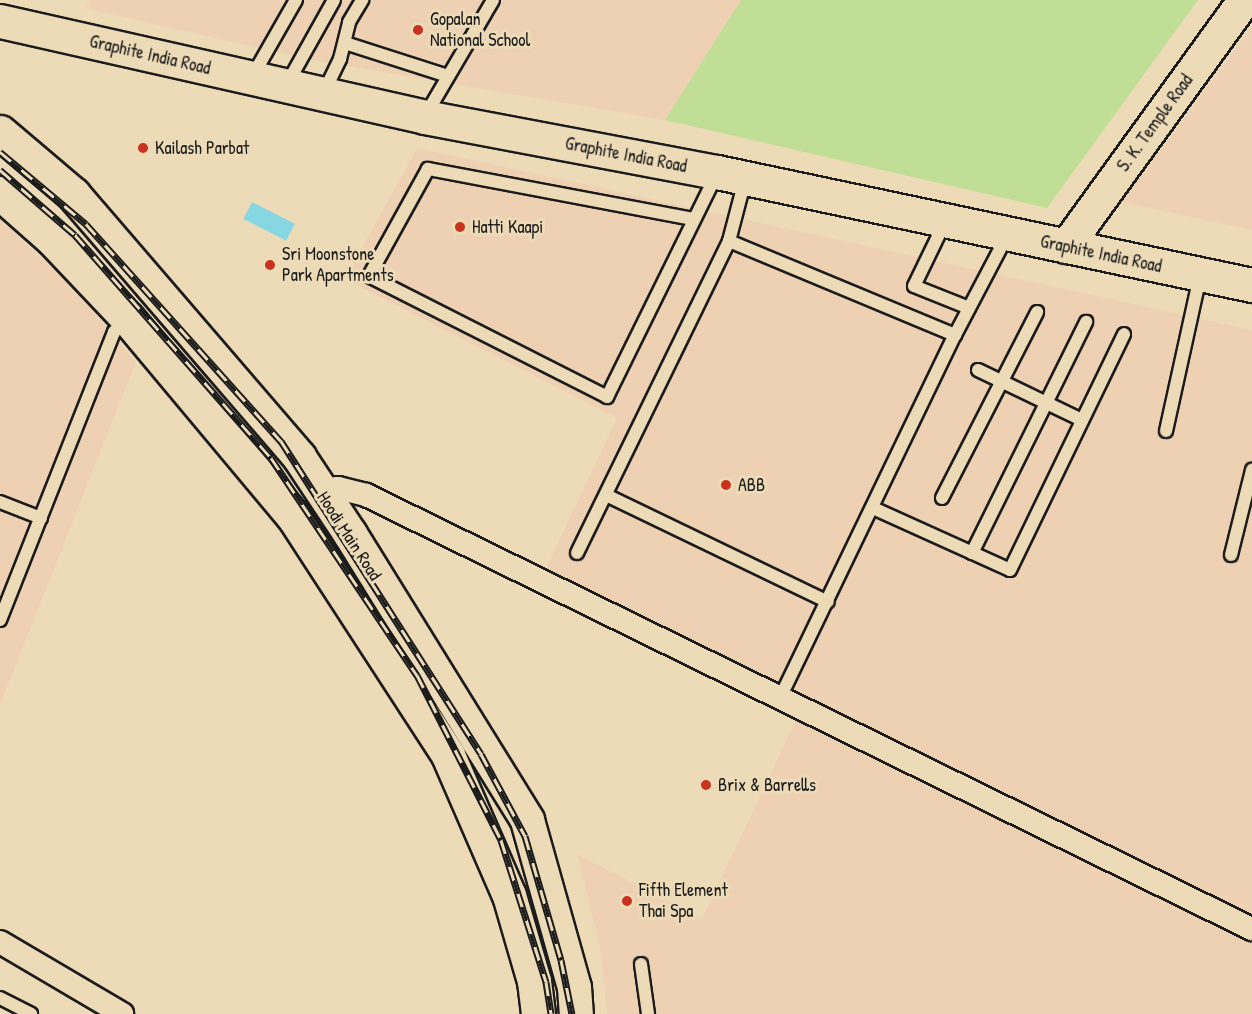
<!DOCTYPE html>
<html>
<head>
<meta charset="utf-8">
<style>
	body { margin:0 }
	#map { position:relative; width:1252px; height:1014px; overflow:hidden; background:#eddbb8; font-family:"Patrick Hand",sans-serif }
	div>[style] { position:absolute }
	.built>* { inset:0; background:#eed1b3 }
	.green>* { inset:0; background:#c0de96 }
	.water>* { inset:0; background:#87d7e3; transform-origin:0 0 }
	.roads { filter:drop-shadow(2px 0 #1c1c1c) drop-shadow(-2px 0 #1c1c1c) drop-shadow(0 2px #1c1c1c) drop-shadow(0 -2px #1c1c1c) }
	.lane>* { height:12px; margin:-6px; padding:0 6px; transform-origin:6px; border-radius:6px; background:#eddbb8 }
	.street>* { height:22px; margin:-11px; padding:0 11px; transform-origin:11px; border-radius:11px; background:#eddbb8 }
	.secondary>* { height:32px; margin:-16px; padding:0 16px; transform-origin:16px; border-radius:16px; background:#eddbb8 }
	.primary>* { height:33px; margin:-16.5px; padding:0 16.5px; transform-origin:16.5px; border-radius:16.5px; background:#eddbb8 }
	.rail>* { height:7px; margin-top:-3.5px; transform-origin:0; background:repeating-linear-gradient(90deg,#eddbb8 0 14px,#1c1c1c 0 28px); box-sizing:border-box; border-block:2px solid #1c1c1c }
	.dots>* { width:16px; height:16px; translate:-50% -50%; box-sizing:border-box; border:3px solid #eddbb8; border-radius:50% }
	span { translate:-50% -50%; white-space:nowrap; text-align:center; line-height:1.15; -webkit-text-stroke:6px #eddbb8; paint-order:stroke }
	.poi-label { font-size:18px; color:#1c1c1c }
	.left { translate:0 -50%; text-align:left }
	.street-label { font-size:18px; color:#1c1c1c }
</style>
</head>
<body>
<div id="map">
	<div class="built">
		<i style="clip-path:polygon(90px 0,741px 0,665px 120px,307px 59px,85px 8px)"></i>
		<i style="clip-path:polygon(1252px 26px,1252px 230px,1122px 202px)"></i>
		<i style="clip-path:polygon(417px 148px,1252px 330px,1252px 1014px,607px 1014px,600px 947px,577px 854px,702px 919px,805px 701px,545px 570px,617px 418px,345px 279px)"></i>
		<i style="clip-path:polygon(0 219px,80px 294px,136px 362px,0 705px)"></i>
	</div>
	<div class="green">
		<i style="clip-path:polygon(741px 0,1198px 0,1047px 208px,665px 120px)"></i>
	</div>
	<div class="water">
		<i style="left:252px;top:202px;width:48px;height:19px;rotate:27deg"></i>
	</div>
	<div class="roads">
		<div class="lane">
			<i style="left:345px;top:43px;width:108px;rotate:17.8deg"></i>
			<i style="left:252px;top:77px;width:89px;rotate:-60.3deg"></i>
			<i style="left:287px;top:84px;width:96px;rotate:-60.8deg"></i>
			<i style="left:324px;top:92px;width:37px;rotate:-64deg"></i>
			<i style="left:340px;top:59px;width:38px;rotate:-76deg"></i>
			<i style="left:349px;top:22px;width:26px;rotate:-59deg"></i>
			<i style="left:425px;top:116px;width:134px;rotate:-59.6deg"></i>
			<i style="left:745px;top:180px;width:63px;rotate:104.7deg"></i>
			<i style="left:729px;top:241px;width:245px;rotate:22.6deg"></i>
			<i style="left:955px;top:335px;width:112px;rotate:-62.3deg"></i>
			<i style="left:693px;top:219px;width:270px;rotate:-169.3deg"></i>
			<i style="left:428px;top:169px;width:122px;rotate:118.9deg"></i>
			<i style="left:369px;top:276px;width:267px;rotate:26.9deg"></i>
			<i style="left:607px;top:397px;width:250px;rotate:-63.8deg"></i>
			<i style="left:945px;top:222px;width:71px;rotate:115.8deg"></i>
			<i style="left:914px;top:286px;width:59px;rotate:21.8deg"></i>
			<i style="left:978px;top:370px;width:115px;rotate:25.7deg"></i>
			<i style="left:1166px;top:431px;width:159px;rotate:-77.6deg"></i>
			<i style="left:606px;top:495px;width:246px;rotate:25.7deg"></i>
			<i style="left:942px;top:498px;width:209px;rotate:-62.9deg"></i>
			<i style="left:0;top:502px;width:44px;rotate:21.3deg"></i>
			<i style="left:873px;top:508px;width:150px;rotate:24.3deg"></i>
			<i style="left:1010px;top:570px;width:262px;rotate:-64.2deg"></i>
			<i style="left:577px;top:553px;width:347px;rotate:-64deg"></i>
			<i style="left:972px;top:553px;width:258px;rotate:-63.7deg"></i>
			<i style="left:1231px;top:555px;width:88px;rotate:-76.1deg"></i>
			<i style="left:0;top:620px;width:310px;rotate:-68.4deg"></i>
			<i style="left:114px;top:332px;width:18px;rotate:-43deg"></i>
			<i style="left:779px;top:700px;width:405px;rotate:-64.3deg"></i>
			<i style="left:641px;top:964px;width:50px;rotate:82deg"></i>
			<i style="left:0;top:998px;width:35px;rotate:27deg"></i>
		</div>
		<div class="street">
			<i style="left:319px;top:490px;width:19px;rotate:-6deg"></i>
			<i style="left:338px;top:488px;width:29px;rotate:14deg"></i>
			<i style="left:366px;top:495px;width:987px;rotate:26.1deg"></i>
			<i style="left:0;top:942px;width:142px;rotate:30.5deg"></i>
		</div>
		<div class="secondary">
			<i style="left:1066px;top:247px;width:305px;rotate:-54.1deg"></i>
		</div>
		<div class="primary">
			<i style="left:0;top:21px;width:436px;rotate:12.7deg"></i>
			<i style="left:425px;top:117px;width:297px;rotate:10.7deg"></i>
			<i style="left:717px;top:172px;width:547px;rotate:11.93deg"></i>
			<i style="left:0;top:132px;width:96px;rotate:40.3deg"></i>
			<i style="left:73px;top:194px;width:347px;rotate:49.3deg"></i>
			<i style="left:299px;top:457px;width:92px;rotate:56.5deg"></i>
			<i style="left:350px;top:534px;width:336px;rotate:58.2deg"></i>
			<i style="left:527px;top:820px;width:173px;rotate:74.3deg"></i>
			<i style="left:574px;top:987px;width:27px;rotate:86deg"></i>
			<i style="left:0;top:193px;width:69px;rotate:41.5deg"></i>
			<i style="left:52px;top:239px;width:110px;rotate:46.5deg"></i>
			<i style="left:128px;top:319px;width:257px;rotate:50.1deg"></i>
			<i style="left:293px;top:516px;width:285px;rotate:57deg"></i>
			<i style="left:448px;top:755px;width:153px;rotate:66.5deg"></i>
			<i style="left:509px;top:895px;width:90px;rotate:73.8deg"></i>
			<i style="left:534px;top:981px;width:33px;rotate:83deg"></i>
		</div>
	</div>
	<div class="rail">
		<i style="left:0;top:152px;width:112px;rotate:39.9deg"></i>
		<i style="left:86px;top:224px;width:292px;rotate:48.1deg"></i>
		<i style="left:281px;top:441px;width:371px;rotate:57.4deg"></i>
		<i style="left:481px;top:754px;width:93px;rotate:61.8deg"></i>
		<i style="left:525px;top:836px;width:129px;rotate:73.8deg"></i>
		<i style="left:561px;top:960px;width:55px;rotate:78.5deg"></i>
		<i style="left:0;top:170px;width:99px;rotate:40.9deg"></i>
		<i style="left:75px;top:235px;width:297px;rotate:48.7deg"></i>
		<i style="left:271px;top:458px;width:262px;rotate:56.1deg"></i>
		<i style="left:417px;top:675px;width:185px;rotate:63deg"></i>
		<i style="left:501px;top:840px;width:149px;rotate:72.4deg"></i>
		<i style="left:546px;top:982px;width:32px;rotate:81deg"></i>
	</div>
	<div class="dots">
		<i style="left:418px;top:30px;background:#c8321e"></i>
		<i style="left:143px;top:148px;background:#c8321e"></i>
		<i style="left:460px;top:227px;background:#c8321e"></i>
		<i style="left:270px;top:265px;background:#c8321e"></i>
		<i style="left:726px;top:485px;background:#c8321e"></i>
		<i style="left:706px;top:785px;background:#c8321e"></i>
		<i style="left:627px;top:901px;background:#c8321e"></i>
	</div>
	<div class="poi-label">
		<span class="left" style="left:430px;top:30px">Gopalan<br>National School</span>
		<span class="left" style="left:155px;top:148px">Kailash Parbat</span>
		<span class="left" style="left:472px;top:227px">Hatti Kaapi</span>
		<span class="left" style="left:282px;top:265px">Sri Moonstone<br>Park Apartments</span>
		<span class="left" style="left:738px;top:485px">ABB</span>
		<span class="left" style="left:718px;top:785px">Brix &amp; Barrells</span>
		<span class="left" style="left:639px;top:901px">Fifth Element<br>Thai Spa</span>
	</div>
	<div class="street-label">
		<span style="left:150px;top:55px;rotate:13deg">Graphite India Road</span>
		<span style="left:1155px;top:123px;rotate:-54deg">S. K. Temple Road</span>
		<span style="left:626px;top:155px;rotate:11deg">Graphite India Road</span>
		<span style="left:1101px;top:254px;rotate:12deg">Graphite India Road</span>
		<span style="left:349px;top:536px;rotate:57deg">Hoodi Main Road</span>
	</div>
</div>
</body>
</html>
